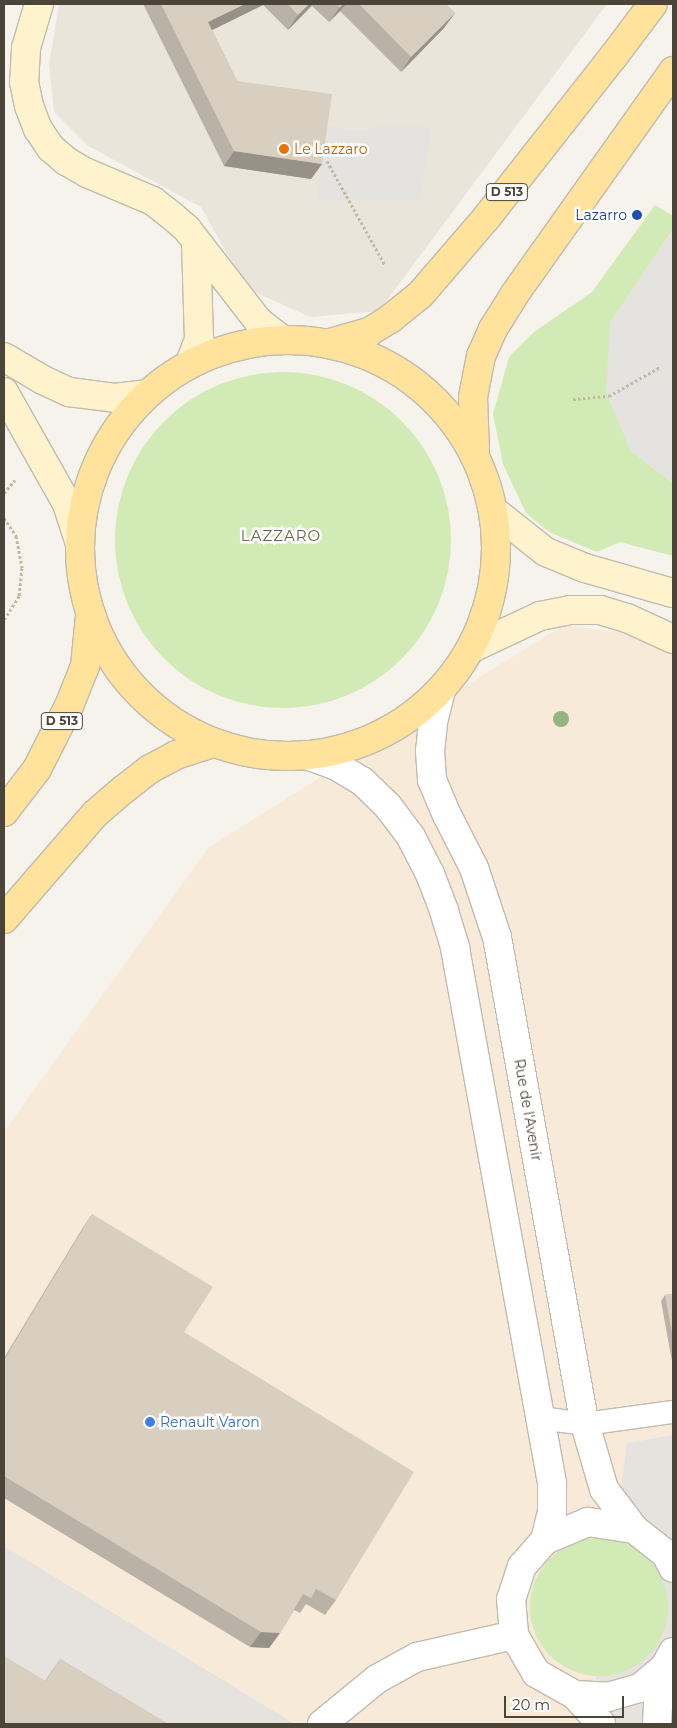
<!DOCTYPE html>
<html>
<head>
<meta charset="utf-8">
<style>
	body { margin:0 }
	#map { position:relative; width:677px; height:1728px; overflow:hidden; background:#f6f3ec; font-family:Montserrat,sans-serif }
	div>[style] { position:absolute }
	.residential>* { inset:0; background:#eae5da }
	.commercial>* { inset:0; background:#f7ead8 }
	.industrial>* { inset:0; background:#e6e2dd }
	.green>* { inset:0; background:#d2eab5 }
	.round { border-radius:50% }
	.parking>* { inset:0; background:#e5e3e0 }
	.path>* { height:3px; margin-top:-1.5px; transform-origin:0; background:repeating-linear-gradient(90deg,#c4b79f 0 2.5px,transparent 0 5px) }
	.roads { filter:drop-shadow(1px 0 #c2bbae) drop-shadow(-1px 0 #c2bbae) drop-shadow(0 1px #c2bbae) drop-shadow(0 -1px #c2bbae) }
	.lane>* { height:22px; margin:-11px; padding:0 11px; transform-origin:11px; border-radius:11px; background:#fff }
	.street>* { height:28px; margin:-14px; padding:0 14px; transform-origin:14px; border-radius:14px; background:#fff }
	.secondary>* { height:28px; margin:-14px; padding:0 14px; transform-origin:14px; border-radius:14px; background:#fff3cd }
	.primary>* { height:28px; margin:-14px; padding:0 14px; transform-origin:14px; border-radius:14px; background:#ffe39c }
	.primary>.ring { margin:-14px; padding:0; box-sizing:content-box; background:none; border:28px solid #ffe39c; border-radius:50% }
	.trees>* { width:16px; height:16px; margin:-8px; border-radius:50%; background:#97b381 }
	.wall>* { inset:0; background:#bab2a6 }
	.shaded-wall>* { inset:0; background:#979187 }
	.building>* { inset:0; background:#d8cfc1 }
	.dots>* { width:14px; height:14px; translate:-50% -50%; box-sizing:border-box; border:2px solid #fff; border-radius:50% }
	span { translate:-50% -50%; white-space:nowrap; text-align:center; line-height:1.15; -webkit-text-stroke:5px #fff; paint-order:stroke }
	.shield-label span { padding:1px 4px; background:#fff; border:1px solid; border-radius:4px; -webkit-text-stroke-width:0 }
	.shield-label { font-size:12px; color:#4b4439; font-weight:700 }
	.food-label { font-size:14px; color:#c56008 }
	.left { translate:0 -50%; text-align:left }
	.transit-label { font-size:14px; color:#164399 }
	.right { translate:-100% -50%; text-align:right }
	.street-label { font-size:14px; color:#4b4439 }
	.shop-label { font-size:14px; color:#366cbe }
	.neighbourhood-label { font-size:15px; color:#6e6250; letter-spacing:1px }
	.frame { position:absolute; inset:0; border:5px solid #4b4439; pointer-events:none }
	.scale { position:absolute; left:504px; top:1696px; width:120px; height:22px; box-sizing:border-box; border:2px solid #4b4439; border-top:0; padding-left:6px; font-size:15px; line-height:18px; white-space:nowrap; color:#4b4439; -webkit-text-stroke:4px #fff; paint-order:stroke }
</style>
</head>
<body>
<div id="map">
	<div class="residential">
		<i style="clip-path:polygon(59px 4px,607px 4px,379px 311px,310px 317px,246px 288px,201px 207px,88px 146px,54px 112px,49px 65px)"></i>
	</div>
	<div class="commercial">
		<i style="clip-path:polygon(563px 625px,641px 635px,673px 654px,673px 1435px,627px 1443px,590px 1724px,295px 1724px,4px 1546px,4px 1132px,208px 848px)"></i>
	</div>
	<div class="industrial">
		<i style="clip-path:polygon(673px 1435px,673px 1724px,590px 1724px,627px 1443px)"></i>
		<i style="clip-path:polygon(4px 1546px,295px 1724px,4px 1724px)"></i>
	</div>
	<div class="green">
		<i style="clip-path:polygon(655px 205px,673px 216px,673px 229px,610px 323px,630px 450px,673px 483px,673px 556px,620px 542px,597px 552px,549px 532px,526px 513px,503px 464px,493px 414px,509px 357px,534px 332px,592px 292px)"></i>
		<i class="round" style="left:115px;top:372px;width:336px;height:336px"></i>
		<i class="round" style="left:530px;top:1538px;width:138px;height:138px"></i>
	</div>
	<div class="parking">
		<i style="clip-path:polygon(388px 125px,431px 127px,420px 201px,317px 200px,325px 126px,359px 131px)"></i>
		<i style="clip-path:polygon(673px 229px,673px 483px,630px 450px,606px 392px,610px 323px)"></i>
	</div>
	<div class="path">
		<i style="left:327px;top:161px;width:119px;rotate:60.9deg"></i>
		<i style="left:573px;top:399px;width:36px;rotate:-5deg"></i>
		<i style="left:609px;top:396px;width:59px;rotate:-29.6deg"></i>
		<i style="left:4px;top:493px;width:17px;rotate:-50deg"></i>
		<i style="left:4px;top:518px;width:22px;rotate:56deg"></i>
		<i style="left:16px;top:536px;width:33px;rotate:79deg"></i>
		<i style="left:22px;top:568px;width:28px;rotate:96deg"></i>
		<i style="left:19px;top:596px;width:28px;rotate:122deg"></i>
	</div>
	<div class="roads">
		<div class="lane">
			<i style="left:540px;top:1418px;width:45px;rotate:7.6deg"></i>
			<i style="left:585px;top:1424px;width:89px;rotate:-7.8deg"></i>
		</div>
		<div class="street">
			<i style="left:441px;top:690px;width:34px;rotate:104deg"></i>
			<i style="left:433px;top:723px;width:28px;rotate:96deg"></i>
			<i style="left:430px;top:751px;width:29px;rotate:86deg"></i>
			<i style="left:432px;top:780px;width:38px;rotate:67deg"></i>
			<i style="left:447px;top:815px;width:59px;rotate:63deg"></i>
			<i style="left:474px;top:868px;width:73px;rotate:71.6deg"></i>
			<i style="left:497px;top:937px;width:495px;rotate:79.8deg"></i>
			<i style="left:585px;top:1424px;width:68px;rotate:73.7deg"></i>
			<i style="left:604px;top:1489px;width:50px;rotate:53.1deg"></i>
			<i style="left:307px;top:755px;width:30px;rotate:20deg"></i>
			<i style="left:335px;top:765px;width:31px;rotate:31deg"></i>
			<i style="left:362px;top:781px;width:35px;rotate:44deg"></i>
			<i style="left:387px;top:805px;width:40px;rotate:53deg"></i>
			<i style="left:411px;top:837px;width:42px;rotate:62.8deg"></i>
			<i style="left:430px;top:874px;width:40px;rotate:69deg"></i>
			<i style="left:444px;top:911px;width:39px;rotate:73deg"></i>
			<i style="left:455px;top:948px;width:544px;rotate:79.72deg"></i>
			<i style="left:552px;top:1483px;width:29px;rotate:90deg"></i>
			<i style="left:552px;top:1512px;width:29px;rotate:104deg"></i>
			<i style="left:673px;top:1568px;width:16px;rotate:-117deg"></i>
			<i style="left:666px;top:1554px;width:41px;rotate:-142deg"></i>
			<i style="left:634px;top:1529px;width:47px;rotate:-171.3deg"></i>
			<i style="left:588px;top:1522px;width:47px;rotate:157.3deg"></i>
			<i style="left:545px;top:1540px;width:35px;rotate:131deg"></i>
			<i style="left:522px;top:1566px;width:35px;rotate:108deg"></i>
			<i style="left:511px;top:1599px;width:36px;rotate:85deg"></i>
			<i style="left:514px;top:1635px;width:44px;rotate:59.9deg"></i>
			<i style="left:536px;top:1673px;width:45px;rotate:29.4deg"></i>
			<i style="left:575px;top:1695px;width:33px;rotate:3deg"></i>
			<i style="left:608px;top:1697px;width:33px;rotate:-16deg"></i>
			<i style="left:640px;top:1688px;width:33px;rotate:-40deg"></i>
			<i style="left:665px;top:1667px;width:17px;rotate:-62deg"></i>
			<i style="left:575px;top:1695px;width:39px;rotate:48deg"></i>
			<i style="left:322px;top:1724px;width:71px;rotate:-39.3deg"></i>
			<i style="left:377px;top:1679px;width:46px;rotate:-28.8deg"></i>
			<i style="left:417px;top:1657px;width:99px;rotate:-12.8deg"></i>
			<i style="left:657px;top:1724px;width:19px;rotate:-87deg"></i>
			<i style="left:658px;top:1705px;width:39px;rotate:-80deg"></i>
		</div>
		<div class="secondary">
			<i style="left:39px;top:4px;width:46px;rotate:106.5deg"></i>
			<i style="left:26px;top:48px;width:34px;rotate:93deg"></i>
			<i style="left:24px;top:82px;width:25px;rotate:78deg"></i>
			<i style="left:29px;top:106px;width:25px;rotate:69deg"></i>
			<i style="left:38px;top:129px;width:23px;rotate:56deg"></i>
			<i style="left:51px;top:148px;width:20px;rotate:41deg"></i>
			<i style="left:66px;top:161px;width:24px;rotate:30deg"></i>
			<i style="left:87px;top:173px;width:72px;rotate:23deg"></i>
			<i style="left:153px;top:201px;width:23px;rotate:38deg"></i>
			<i style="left:171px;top:215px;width:21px;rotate:41deg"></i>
			<i style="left:187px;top:229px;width:116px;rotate:52.3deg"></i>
			<i style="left:258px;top:321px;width:29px;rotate:38deg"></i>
			<i style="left:4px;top:357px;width:45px;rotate:30.5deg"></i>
			<i style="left:43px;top:380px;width:29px;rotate:25deg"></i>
			<i style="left:69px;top:392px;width:46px;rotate:7.4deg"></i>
			<i style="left:115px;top:398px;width:31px;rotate:-7deg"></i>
			<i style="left:190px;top:363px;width:26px;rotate:-69deg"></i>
			<i style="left:199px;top:339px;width:97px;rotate:-91.8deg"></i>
			<i style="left:4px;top:392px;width:129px;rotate:60.6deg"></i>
			<i style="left:67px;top:504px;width:40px;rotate:72deg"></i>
			<i style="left:494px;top:511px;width:66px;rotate:38.3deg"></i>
			<i style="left:546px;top:552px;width:42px;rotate:22.3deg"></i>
			<i style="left:585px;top:568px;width:91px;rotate:15.9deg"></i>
			<i style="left:472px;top:648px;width:75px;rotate:-25.2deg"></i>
			<i style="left:540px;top:616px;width:31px;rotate:-11deg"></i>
			<i style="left:570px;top:610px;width:30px"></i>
			<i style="left:600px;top:610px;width:28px;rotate:17deg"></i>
			<i style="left:627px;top:618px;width:51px;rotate:24.5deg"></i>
		</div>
		<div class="primary">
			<i class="ring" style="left:80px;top:340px;width:388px;height:388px"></i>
			<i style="left:330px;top:343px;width:41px;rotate:-15.8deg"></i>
			<i style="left:369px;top:332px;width:25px;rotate:-32deg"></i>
			<i style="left:390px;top:319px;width:38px;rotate:-39deg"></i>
			<i style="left:420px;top:295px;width:103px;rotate:-49.3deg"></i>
			<i style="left:487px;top:217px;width:204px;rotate:-51.8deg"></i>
			<i style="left:613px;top:57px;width:66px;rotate:-53deg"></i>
			<i style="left:475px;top:451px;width:54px;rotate:-92.1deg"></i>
			<i style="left:473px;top:397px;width:42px;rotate:-79deg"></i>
			<i style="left:481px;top:356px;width:30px;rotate:-66deg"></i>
			<i style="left:493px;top:329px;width:40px;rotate:-58deg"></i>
			<i style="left:514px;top:295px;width:275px;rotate:-54.6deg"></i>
			<i style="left:4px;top:812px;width:54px;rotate:-52.5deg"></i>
			<i style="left:37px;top:769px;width:71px;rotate:-63.1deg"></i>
			<i style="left:69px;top:706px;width:43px;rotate:-68.2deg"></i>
			<i style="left:85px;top:666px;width:50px;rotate:-84.3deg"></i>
			<i style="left:4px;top:919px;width:139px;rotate:-49.1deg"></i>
			<i style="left:95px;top:814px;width:37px;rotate:-41deg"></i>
			<i style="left:123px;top:790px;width:34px;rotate:-38deg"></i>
			<i style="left:150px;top:769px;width:30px;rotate:-28deg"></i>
			<i style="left:176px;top:755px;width:40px;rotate:-18deg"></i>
		</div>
	</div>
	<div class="trees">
		<i style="left:561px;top:719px"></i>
	</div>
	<div class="wall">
		<i style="clip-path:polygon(143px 4px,445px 4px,455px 13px,444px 28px,401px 72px,340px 11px,329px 22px,312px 6px,288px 30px,263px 5px,212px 30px,237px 81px,322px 164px,311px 179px,224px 166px)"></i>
		<i style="clip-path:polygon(92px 1214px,184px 1332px,336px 1600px,325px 1615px,306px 1604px,300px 1613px,294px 1610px,280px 1633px,269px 1648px,250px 1647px,4px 1498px,4px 1358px,82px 1229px)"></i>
		<i style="clip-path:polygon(673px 1294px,673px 1367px,661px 1301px,665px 1295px)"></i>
		<i style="clip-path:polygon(60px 1659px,168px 1724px,45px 1681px)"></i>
	</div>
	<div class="shaded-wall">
		<i style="clip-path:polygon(245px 4px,264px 4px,263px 5px,198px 37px,208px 22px)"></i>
		<i style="clip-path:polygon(309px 4px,313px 4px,288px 30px,298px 15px)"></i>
		<i style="clip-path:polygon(343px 4px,346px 4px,340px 11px,329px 22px,340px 7px)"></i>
		<i style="clip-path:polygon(455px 13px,444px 28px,401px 72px,411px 57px)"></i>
		<i style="clip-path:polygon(234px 151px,322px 164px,311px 179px,224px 166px)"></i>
		<i style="clip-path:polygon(261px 1632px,280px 1633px,269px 1648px,250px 1647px)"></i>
	</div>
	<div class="building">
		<i style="clip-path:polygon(161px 4px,245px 4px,208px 22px,237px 81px,332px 94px,322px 164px,234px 151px)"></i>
		<i style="clip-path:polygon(288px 4px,309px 4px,298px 15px)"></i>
		<i style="clip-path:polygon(336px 4px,343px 4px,340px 7px)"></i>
		<i style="clip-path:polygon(359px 4px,445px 4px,455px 13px,411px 57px)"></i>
		<i style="clip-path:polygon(92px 1214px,213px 1287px,184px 1332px,414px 1472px,336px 1600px,316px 1589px,311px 1598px,303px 1594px,280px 1633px,261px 1632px,4px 1476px,4px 1360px)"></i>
		<i style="clip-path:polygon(673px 1294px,673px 1338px,665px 1295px)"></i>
		<i style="clip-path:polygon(4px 1656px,46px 1681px,60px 1659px,168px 1724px,4px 1724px)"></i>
	</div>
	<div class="dots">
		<i style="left:284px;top:149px;background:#e8710a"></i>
		<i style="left:637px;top:215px;background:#1a4fb4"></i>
		<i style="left:150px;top:1422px;background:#3f7fe0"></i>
	</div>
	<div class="shield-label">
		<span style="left:507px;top:192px">D 513</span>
		<span style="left:62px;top:721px">D 513</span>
	</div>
	<div class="food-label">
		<span class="left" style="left:294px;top:149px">Le Lazzaro</span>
	</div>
	<div class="transit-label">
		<span class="right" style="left:627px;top:215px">Lazarro</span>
	</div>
	<div class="street-label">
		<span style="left:528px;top:1110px;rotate:80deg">Rue de l'Avenir</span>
	</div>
	<div class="shop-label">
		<span class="left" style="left:160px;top:1422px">Renault Varon</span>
	</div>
	<div class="neighbourhood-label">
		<span style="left:281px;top:536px">LAZZARO</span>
	</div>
	<div class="frame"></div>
	<div class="scale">20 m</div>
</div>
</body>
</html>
